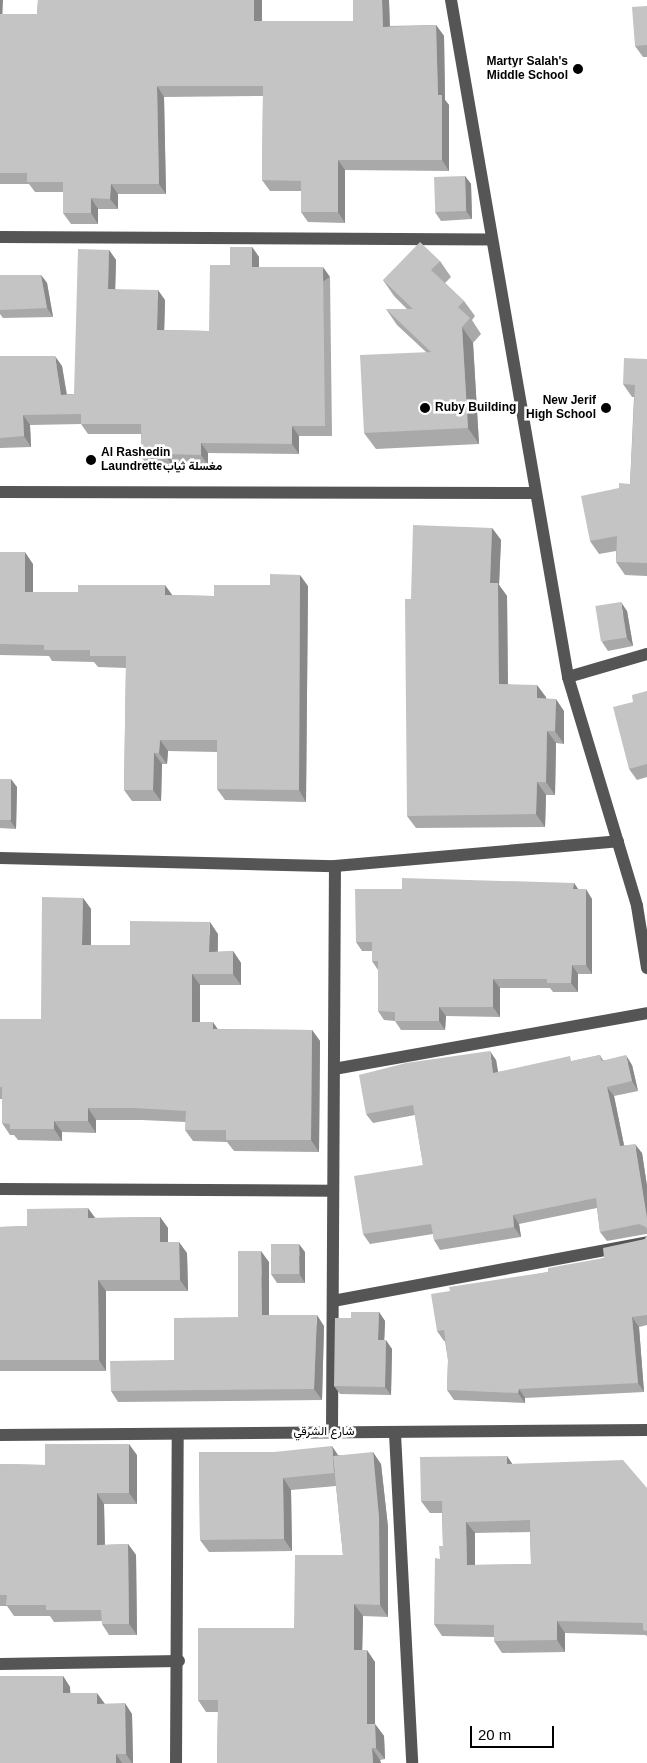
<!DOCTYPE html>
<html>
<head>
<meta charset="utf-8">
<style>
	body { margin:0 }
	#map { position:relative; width:647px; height:1763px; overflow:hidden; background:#fff; font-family:Arial,Vazirmatn,sans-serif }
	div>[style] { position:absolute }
	.minor>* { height:12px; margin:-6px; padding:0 6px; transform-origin:6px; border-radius:6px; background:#555 }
	.wall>* { inset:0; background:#a9a9a9 }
	.shaded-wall>* { inset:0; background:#898989; transform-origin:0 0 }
	.building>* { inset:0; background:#c4c4c4; transform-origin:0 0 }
	.dots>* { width:14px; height:14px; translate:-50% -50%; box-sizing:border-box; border:2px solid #fff; border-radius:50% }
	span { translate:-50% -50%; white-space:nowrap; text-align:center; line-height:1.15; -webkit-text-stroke:5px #fff; paint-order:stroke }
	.poi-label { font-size:12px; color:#000; font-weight:700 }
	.right { translate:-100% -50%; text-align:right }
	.left { translate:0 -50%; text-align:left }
	.street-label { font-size:12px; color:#000 }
	.scale { position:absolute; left:470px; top:1726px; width:84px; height:22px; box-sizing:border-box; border:2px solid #000; border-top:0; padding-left:6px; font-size:15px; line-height:18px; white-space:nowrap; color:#000; -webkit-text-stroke:4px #fff; paint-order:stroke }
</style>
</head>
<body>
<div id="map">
	<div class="minor">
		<i style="left:451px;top:0;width:687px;rotate:80.19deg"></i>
		<i style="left:568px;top:677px;width:239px;rotate:73.2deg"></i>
		<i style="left:637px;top:906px;width:63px;rotate:80.8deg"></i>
		<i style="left:0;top:237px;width:492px;rotate:0.3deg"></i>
		<i style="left:0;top:492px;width:535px;rotate:0.11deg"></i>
		<i style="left:568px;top:677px;width:82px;rotate:-16.2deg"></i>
		<i style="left:0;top:858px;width:335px;rotate:1.4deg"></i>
		<i style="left:335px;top:866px;width:284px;rotate:-5deg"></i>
		<i style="left:334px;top:1069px;width:318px;rotate:-10.1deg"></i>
		<i style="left:0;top:1189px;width:333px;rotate:0.3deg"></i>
		<i style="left:333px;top:1301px;width:319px;rotate:-10.6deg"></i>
		<i style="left:332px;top:1432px;width:566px;rotate:-89.7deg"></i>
		<i style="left:395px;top:1434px;width:329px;rotate:87deg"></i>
		<i style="left:0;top:1435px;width:647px;rotate:-0.44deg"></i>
		<i style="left:0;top:1664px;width:179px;rotate:-1deg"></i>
		<i style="left:176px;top:1763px;width:329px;rotate:-89.7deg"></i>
	</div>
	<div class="wall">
		<i style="clip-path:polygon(0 0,2px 14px,37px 14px,38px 0,262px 0,262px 21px,353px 21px,353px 0,389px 0,390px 26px,436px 25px,444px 36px,445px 100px,449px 105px,449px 171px,345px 170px,345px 223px,308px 222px,301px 212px,301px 191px,270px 191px,262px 180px,263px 96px,164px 97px,166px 194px,118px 194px,118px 209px,98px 209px,98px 224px,71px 224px,63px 213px,63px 192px,35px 192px,29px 184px,0 184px)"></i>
		<i style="clip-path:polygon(647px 6px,647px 57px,643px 57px,635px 46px)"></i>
		<i style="clip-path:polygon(465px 176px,471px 184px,472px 219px,441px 221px,435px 212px)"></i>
		<i style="clip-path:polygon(252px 247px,259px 257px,259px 267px,330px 277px,332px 436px,299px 436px,299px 454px,208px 453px,208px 465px,174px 464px,174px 468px,149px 468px,142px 458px,141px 434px,88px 434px,81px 424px,30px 425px,31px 447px,0 448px,0 356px,62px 366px,67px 394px,74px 394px,109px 250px,116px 260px,115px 289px,165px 300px,164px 330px,209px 331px,230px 265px)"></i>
		<i style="clip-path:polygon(440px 261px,451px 277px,445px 283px,464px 301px,475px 316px,472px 320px,481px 334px,473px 343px,479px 444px,376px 449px,364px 433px,426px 352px,397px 325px,386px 309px,407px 309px,394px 296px,383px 280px)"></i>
		<i style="clip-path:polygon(0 275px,41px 275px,47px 283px,53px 317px,3px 318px,0 314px)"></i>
		<i style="clip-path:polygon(647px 359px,647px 576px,625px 575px,616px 562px,616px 551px,599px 554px,590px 541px,619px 488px,630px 484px,634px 397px,632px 397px,623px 384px)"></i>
		<i style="clip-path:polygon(492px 528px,501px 540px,499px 585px,507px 596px,508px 684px,546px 697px,546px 698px,564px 711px,564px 744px,556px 743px,555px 795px,546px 795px,545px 827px,416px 828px,407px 816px,411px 599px)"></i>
		<i style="clip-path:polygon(0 552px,33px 564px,33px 592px,214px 596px,308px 586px,306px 802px,225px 800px,217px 789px,217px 752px,168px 751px,167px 764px,162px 764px,161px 801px,132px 801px,124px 790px,126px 668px,98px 667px,94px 662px,52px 661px,49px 656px,0 655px)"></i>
		<i style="clip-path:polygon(627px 611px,633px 646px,608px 651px,602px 642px)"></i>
		<i style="clip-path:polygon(647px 691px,647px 777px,637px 780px,629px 769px,633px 702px)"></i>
		<i style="clip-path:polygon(0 779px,17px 787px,16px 829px,0 828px)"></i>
		<i style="clip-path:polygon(574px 883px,578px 889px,592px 899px,592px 974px,578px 974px,578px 992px,553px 992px,550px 988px,500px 988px,500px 1017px,446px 1016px,445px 1030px,401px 1030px,395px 1021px,384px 1020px,378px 1011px,378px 970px,372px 961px,372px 951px,362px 951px,356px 942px,402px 889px)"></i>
		<i style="clip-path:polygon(83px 898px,91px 909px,91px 945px,130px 945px,218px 934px,218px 952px,233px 951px,241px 963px,241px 985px,200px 985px,200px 1022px,218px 1029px,312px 1030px,320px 1041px,319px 1152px,234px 1151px,227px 1142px,193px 1141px,185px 1130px,186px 1122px,142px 1120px,96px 1120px,96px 1133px,62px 1132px,62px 1141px,18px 1140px,14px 1135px,10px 1135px,2px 1123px,2px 1099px,0 1099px,0 1019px,41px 1019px)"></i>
		<i style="clip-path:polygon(600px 1055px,603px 1060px,632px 1065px,638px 1091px,614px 1096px,624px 1145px,642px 1153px,647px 1186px,647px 1234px,646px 1234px,607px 1241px,600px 1232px,597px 1208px,519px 1224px,521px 1237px,440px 1250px,434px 1240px,433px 1234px,370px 1244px,363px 1234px,423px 1165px,415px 1115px,373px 1123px,366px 1114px,496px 1060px,498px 1072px,573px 1061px)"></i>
		<i style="clip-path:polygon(160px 1217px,168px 1228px,168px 1242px,187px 1253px,188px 1291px,106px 1291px,106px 1371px,0 1371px,0 1227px,27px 1226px,95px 1218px)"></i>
		<i style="clip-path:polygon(647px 1235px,647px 1325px,639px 1327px,644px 1392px,525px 1398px,525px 1403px,454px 1400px,447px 1390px,448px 1360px,445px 1341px,444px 1341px,437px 1331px,450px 1291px,548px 1272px,604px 1258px,645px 1239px)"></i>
		<i style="clip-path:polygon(305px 1252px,305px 1283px,277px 1283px,271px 1274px)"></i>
		<i style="clip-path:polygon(269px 1262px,269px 1315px,324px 1326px,322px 1400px,118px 1402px,111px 1391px,174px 1360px,238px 1317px)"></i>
		<i style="clip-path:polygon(379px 1312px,385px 1321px,384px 1340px,392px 1349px,391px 1395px,340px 1394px,334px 1386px,351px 1318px)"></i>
		<i style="clip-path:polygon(199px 1452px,339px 1455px,381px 1464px,388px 1527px,388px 1617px,363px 1616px,362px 1650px,375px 1662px,375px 1724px,384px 1736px,385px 1759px,380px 1760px,381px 1763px,217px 1763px,218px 1712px,206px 1712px,198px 1700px,294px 1628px,343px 1555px,336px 1486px,291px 1490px,292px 1551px,209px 1552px,200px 1540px)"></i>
		<i style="clip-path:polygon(137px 1455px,137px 1504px,104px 1504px,105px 1545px,128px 1544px,136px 1555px,137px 1635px,109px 1635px,102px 1624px,102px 1621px,54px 1622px,50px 1616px,14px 1616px,7px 1606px,0 1606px,0 1464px,45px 1465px)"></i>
		<i style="clip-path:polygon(evenodd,507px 1456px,512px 1464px,647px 1488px,647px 1637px,646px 1635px,565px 1633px,565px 1652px,502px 1653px,494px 1641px,494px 1637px,442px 1636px,434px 1624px,440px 1559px,443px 1546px,442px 1513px,430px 1513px,421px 1501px,507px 1456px,530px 1532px,531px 1564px,475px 1565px,475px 1533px,530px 1532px)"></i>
		<i style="clip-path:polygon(63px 1676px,70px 1687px,70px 1693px,105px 1704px,132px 1714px,133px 1763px,0 1763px)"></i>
	</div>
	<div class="shaded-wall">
		<i style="clip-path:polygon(0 0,3px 0,2px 24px,0 22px)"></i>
		<i style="clip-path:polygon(254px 0,262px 0,262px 32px,254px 21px)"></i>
		<i style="clip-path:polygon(382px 0,389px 0,390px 37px,383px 27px)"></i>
		<i style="clip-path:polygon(436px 25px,444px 36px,445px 100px,449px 105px,449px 171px,442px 160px,438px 95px)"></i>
		<i style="clip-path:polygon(157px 86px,164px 97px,166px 194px,159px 184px)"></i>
		<i style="clip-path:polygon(338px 160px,345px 170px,345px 223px,338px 212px)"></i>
		<i style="clip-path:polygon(465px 176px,471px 184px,472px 219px,466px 211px)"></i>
		<i style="clip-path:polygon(111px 184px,118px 194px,118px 209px,110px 199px)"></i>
		<i style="clip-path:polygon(91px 198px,98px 209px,98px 224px,91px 213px)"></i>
		<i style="clip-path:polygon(252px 247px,259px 257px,259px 277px,252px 267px)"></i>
		<i style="clip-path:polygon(109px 250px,116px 260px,115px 299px,108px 289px)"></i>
		<i style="left:323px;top:267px;width:12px;height:159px;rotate:55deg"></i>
		<i style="clip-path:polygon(41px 275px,47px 283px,53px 317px,47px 308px)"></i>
		<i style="clip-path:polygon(158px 290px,165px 300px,164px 340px,157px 330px)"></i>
		<i style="clip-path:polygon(462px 327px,473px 343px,479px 444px,468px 428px)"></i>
		<i style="clip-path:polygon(55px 356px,62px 366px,68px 405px,61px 395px)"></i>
		<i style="clip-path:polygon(23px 415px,30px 425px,31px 447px,24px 436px)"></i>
		<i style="clip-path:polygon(292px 426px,299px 436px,299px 454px,292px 444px)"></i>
		<i style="clip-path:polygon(201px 443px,208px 453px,208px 465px,201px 455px)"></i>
		<i style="clip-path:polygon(167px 454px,174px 464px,174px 468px,167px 458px)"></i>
		<i style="clip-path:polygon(492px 528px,501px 540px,499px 585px,507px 596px,508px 697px,499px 684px,490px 583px)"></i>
		<i style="clip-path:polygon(25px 552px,33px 564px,33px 603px,25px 592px)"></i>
		<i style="clip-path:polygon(300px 575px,308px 586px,306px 802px,299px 790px)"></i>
		<i style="clip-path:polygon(165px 585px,173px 596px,165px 595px)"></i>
		<i style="clip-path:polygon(621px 602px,627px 611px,633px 646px,627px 638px)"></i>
		<i style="clip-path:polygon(537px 685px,546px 697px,546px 711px,537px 698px)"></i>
		<i style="clip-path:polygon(556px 699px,564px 711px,564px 744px,555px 731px)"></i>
		<i style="clip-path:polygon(547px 731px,556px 743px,555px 795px,546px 782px)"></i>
		<i style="clip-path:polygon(160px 740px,168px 751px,167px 764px,159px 753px)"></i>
		<i style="clip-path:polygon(154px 753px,162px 764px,161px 801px,153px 790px)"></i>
		<i style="clip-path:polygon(11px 779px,17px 787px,16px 829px,10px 820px)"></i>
		<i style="clip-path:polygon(537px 782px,546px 795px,545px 827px,536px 814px)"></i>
		<i style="clip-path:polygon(574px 883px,580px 892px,573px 889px)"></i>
		<i style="clip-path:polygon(586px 889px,592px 899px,592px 974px,586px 965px)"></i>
		<i style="clip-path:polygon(83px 898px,91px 909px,91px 956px,82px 945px)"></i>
		<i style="clip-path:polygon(210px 922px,218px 934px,217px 963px,209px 952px)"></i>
		<i style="clip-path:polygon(233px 951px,241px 963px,241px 985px,233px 974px)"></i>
		<i style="clip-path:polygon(572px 965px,578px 974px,578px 992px,571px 983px)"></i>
		<i style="clip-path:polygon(192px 974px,200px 985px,200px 1033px,192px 1022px)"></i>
		<i style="clip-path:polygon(493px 979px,500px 988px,500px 1017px,493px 1007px)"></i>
		<i style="clip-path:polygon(439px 1007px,446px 1016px,445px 1030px,439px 1021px)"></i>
		<i style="clip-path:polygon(213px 1022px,221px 1034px,213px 1029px)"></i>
		<i style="clip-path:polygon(312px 1030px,320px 1041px,319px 1152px,311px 1140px)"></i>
		<i style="clip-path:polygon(490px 1051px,496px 1060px,500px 1083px,493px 1073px)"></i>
		<i style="clip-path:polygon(626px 1055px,632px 1065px,638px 1091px,632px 1081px)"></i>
		<i style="clip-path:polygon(607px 1087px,614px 1096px,626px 1155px,620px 1146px)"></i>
		<i style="clip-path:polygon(88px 1108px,96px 1120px,96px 1133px,88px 1121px)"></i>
		<i style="clip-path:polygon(54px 1121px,62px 1132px,62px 1141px,54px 1129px)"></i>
		<i style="clip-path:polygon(635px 1144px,642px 1153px,647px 1186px,647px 1218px)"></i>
		<i style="clip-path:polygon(88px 1208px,96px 1219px,88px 1218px)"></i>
		<i style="clip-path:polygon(513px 1215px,519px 1224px,521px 1237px,514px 1227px)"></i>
		<i style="clip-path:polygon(160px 1217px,168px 1228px,168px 1253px,160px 1242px)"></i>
		<i style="clip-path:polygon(179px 1242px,187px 1253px,188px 1291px,180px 1280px)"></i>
		<i style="clip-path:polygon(299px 1244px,305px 1252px,305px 1283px,300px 1275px)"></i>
		<i style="clip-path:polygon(261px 1251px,269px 1262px,269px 1326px,262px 1315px)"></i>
		<i style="clip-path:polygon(98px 1280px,106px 1291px,106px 1371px,99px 1360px)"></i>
		<i style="clip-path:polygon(379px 1312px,385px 1321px,384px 1349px,378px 1340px)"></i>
		<i style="clip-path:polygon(317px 1315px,324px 1326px,322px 1400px,314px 1389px)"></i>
		<i style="clip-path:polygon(632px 1317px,639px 1327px,644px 1392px,638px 1383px)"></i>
		<i style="clip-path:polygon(386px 1340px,392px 1349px,391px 1395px,385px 1387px)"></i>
		<i style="clip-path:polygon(519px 1389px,525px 1398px,525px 1403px,518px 1393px)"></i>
		<i style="clip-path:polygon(129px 1444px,137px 1455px,137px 1504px,129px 1493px)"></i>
		<i style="clip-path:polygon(332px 1446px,340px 1458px,334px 1473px)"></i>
		<i style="clip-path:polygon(373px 1452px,381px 1464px,388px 1527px,388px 1617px,380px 1605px)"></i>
		<i style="clip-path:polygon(507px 1456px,515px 1468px,507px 1464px)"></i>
		<i style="clip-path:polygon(283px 1478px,291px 1490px,292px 1551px,284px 1539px)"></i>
		<i style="clip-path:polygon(97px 1493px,104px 1504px,105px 1556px,97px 1545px)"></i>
		<i style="clip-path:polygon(466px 1522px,475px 1533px,475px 1577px,467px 1565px)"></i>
		<i style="clip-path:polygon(128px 1544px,136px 1555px,137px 1635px,129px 1624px)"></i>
		<i style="clip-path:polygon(354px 1604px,363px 1616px,362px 1662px,354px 1650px)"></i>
		<i style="clip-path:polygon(557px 1621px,565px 1633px,565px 1652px,557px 1640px)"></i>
		<i style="clip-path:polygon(367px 1650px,375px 1662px,375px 1736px,367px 1724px)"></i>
		<i style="clip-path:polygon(63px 1676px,70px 1687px,71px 1704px,63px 1693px)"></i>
		<i style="clip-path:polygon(97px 1693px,105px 1704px,97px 1704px)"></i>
		<i style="clip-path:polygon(125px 1703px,132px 1714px,133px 1763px,132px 1763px,126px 1754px)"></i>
		<i style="clip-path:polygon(375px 1724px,384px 1736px,385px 1759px,376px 1748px)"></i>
		<i style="clip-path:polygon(372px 1748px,380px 1760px,381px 1763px,373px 1763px)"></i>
		<i style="clip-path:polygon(116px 1754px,122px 1763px,116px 1763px)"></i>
	</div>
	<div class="building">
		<i style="clip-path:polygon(38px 0,254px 0,254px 21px,353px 21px,353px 0,382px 0,383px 27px,436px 25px,438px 95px,442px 95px,442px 160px,338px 160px,338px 212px,301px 212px,301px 181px,262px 180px,263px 86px,157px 86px,159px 184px,111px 184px,110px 199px,91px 198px,91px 213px,63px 213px,63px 182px,27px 182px,27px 173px,0 173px,0 14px,37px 14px)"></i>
		<i style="clip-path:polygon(647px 6px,647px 45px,635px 46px,632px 7px)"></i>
		<i style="left:465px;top:176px;width:35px;height:31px;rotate:88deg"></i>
		<i style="clip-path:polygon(420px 242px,440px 261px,431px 270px,464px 301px,458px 307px,470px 318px,462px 327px,468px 428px,364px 433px,360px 355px,431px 352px,386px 309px,413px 309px,383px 280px)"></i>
		<i style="clip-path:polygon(230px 247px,252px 247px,252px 267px,323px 267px,325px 426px,292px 426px,292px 444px,201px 443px,201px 455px,167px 454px,167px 458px,142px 458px,141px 424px,81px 424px,81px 414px,23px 415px,24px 436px,0 438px,0 356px,55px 356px,61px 395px,74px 394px,78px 249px,109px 250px,108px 289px,158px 290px,157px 330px,209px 331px,210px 265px,230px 265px)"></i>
		<i style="clip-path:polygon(0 275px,41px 275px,47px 308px,0 310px)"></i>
		<i style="clip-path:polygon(624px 358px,647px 359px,647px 563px,616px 562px,617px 536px,590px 541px,581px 496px,619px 488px,619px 483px,630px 484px,635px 385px,623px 384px)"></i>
		<i style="clip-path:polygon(413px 525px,492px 528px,490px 583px,498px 583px,499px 684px,537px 685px,537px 698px,556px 699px,555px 731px,547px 731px,546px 782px,537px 782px,536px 814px,407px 816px,405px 599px,411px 599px)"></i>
		<i style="clip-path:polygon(0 552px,25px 552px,25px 592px,78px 592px,78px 585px,165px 585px,165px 595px,214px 596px,214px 585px,270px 585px,270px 574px,300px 575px,299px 790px,217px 789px,217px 740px,160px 740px,159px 753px,154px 753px,153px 790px,124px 790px,126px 656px,90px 656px,90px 650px,44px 650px,44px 645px,0 644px)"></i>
		<i style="left:621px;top:602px;width:36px;height:26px;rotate:81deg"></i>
		<i style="clip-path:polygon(647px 691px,647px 764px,629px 769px,613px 707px,633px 702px,632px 695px)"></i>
		<i style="left:0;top:779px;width:11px;height:41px"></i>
		<i style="clip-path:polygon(402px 878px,574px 883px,573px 889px,586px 889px,586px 965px,572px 965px,571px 983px,547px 983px,547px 979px,493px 979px,493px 1007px,439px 1007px,439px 1021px,395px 1021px,395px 1012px,378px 1011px,378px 961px,372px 961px,372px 942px,356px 942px,355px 889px,402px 889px)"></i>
		<i style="clip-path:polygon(42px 897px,83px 898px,82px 945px,130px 945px,130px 921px,210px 922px,209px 952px,233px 951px,233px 974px,192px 974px,192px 1022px,213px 1022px,213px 1029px,312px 1030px,311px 1140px,226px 1140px,226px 1130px,185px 1130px,186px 1111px,134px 1108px,88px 1108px,88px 1121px,54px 1121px,54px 1129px,10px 1129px,10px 1124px,2px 1123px,2px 1087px,0 1087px,0 1019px,41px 1019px)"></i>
		<i style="clip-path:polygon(490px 1051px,493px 1073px,570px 1056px,571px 1061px,600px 1055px,601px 1061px,626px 1055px,632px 1081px,607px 1087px,620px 1146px,635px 1144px,647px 1218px,647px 1229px,646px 1227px,639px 1224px,600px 1232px,596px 1198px,513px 1215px,514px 1227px,434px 1240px,431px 1224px,363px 1234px,354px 1176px,423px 1165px,413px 1105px,366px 1114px,359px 1075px,406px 1063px)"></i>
		<i style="clip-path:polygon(88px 1208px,88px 1218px,160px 1217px,160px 1242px,179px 1242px,180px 1280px,98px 1280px,99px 1360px,0 1360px,0 1227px,27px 1226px,27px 1209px)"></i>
		<i style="clip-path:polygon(647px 1235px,647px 1315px,632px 1317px,638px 1383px,519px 1389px,518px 1393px,447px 1390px,448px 1360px,444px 1330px,437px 1331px,431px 1294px,450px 1291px,449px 1287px,548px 1272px,548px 1268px,604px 1258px,603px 1248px,645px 1239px)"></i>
		<i style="left:271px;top:1244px;width:28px;height:30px"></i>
		<i style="clip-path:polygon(238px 1251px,261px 1251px,262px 1315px,317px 1315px,314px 1389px,111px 1391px,110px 1361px,174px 1360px,174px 1318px,238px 1317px)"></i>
		<i style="clip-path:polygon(351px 1312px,379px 1312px,378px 1340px,386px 1340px,385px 1387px,334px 1386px,335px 1318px,351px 1318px)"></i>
		<i style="clip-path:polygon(45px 1444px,129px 1444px,129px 1493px,97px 1493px,97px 1545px,128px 1544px,129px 1624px,102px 1624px,101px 1610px,46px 1610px,46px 1605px,6px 1605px,7px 1595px,0 1595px,0 1464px,45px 1465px)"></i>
		<i style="clip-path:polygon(332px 1446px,334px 1473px,283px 1478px,284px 1539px,200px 1540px,199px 1452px,274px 1452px)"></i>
		<i style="clip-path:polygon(373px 1452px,379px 1516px,380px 1605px,354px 1604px,354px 1650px,367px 1650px,367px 1724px,375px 1724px,376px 1748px,372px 1748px,373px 1763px,217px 1763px,218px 1700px,198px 1700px,198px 1628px,294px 1628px,295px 1555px,343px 1555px,333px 1456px)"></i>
		<i style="clip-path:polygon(evenodd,507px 1456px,507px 1464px,623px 1460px,647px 1488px,647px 1631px,643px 1630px,643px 1623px,557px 1621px,557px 1640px,494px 1641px,494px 1625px,434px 1624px,435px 1558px,440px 1559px,439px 1546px,443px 1546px,442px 1501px,421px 1501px,420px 1457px,507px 1456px,530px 1520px,531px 1564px,467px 1565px,466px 1522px,530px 1520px)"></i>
		<i style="clip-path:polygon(0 1676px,63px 1676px,63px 1693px,97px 1693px,97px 1704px,125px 1703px,126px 1754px,116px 1754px,116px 1763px,0 1763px)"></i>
	</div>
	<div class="dots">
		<i style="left:578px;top:69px;background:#000"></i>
		<i style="left:425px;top:408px;background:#000"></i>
		<i style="left:606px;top:408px;background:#000"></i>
		<i style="left:91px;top:460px;background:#000"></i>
	</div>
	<div class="poi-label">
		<span class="right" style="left:568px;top:69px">Martyr Salah's<br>Middle School</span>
		<span class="right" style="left:596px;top:408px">New Jerif<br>High School</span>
		<span class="left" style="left:435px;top:408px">Ruby Building</span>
		<span class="left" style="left:101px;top:460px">Al Rashedin<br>Laundretteمغسلة ثياب</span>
	</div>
	<div class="street-label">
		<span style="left:324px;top:1432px">شارع الشرقي</span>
	</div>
	<div class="scale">20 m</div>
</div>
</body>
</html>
